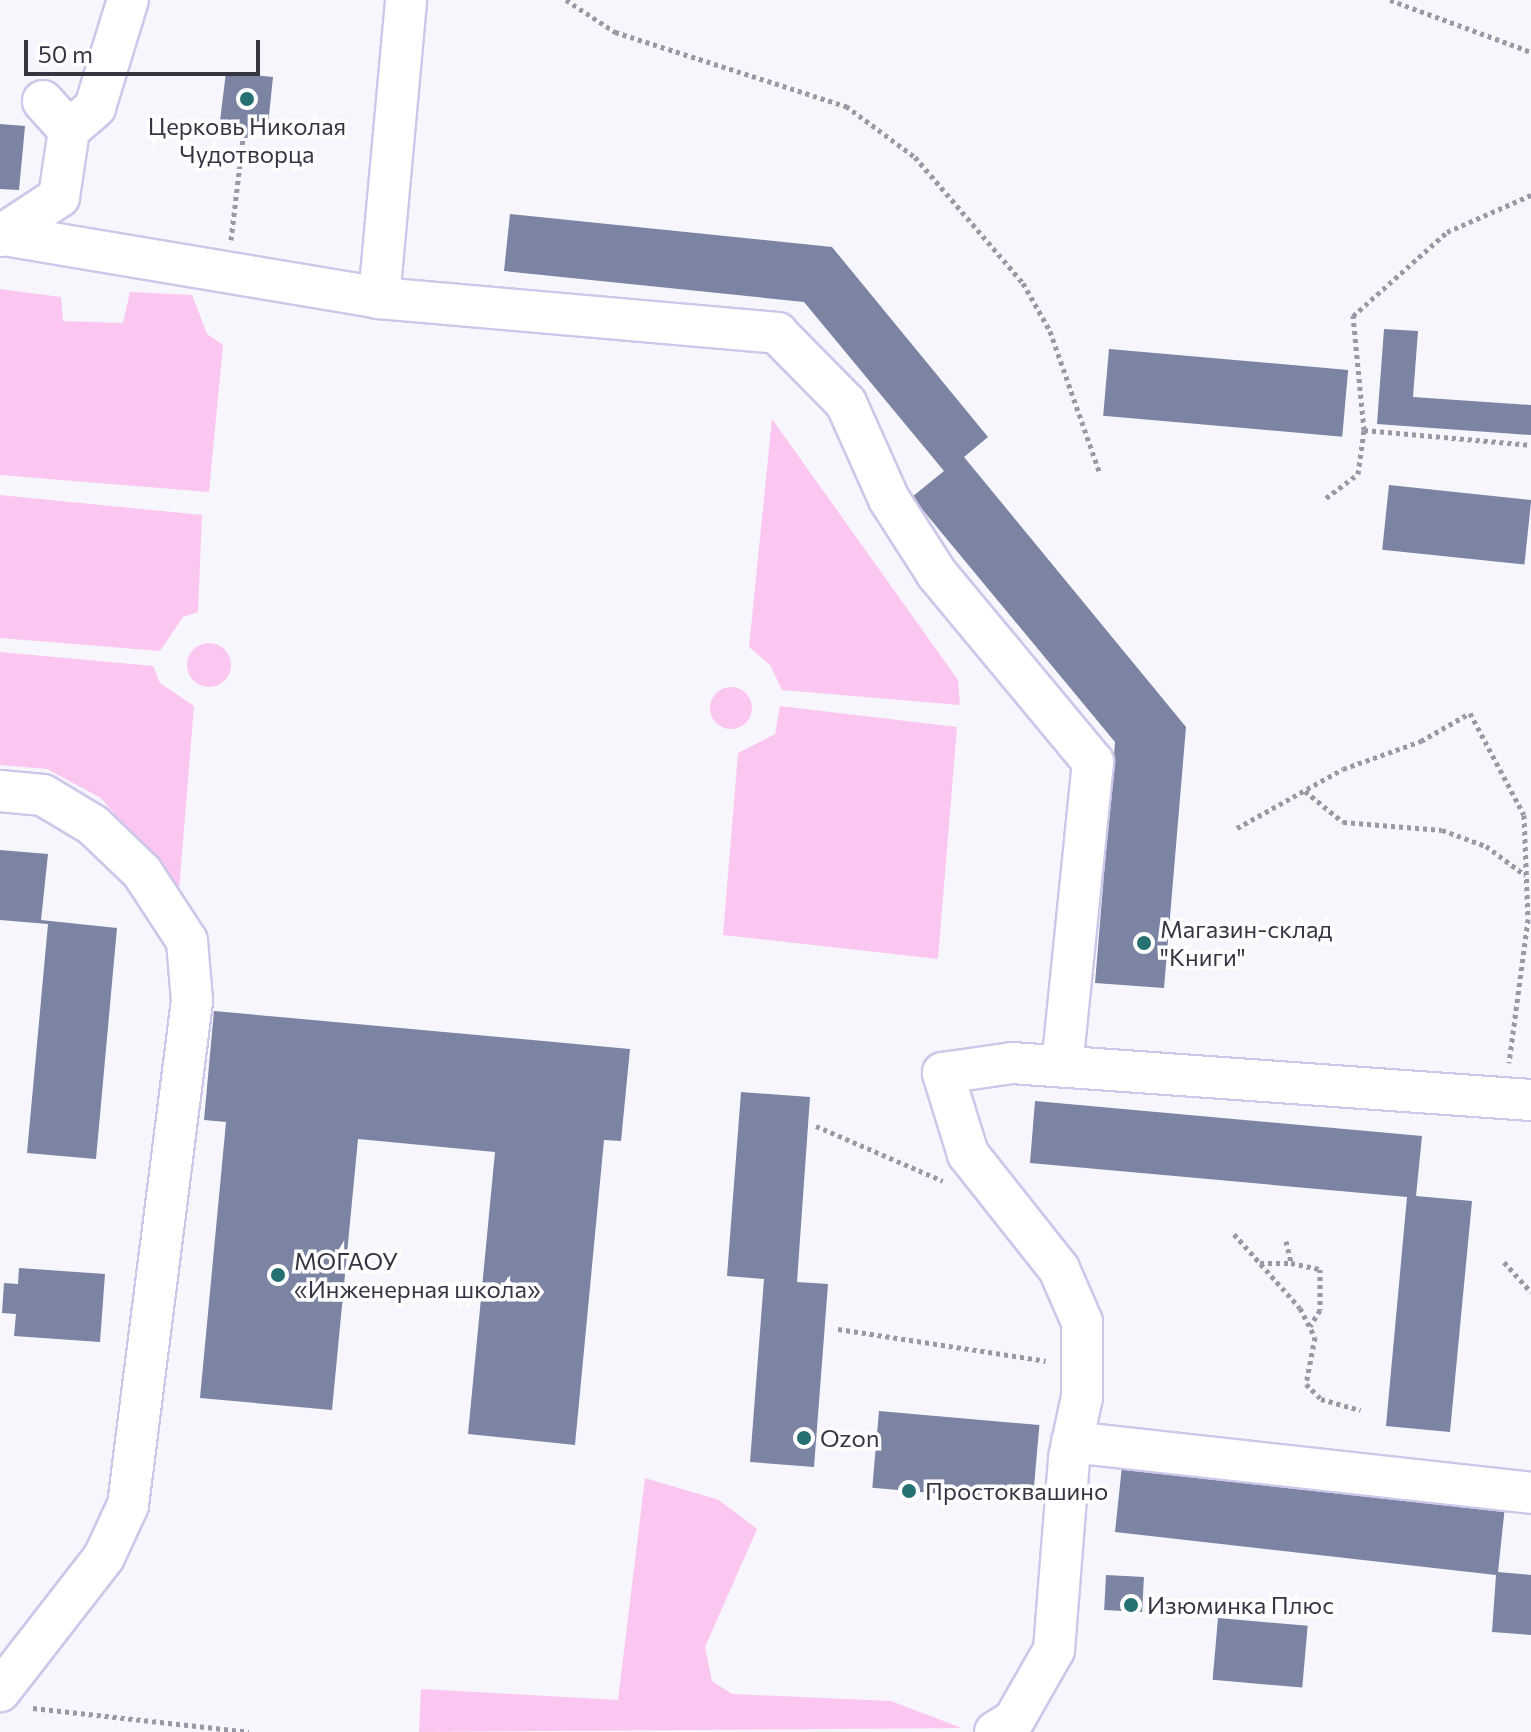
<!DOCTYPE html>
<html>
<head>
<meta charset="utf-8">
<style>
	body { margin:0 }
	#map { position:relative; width:1531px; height:1732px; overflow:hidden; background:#f7f6fd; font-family:Commissioner,sans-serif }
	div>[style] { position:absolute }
	.green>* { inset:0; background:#fbc7f1 }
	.round { border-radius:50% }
	.building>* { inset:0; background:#7c84a3; transform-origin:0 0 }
	.path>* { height:5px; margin-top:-2.5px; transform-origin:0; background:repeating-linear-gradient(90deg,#9a98a3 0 4px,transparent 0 8px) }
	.roads { filter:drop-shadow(2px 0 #cdc7e9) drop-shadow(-2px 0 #cdc7e9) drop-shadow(0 2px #cdc7e9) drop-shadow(0 -2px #cdc7e9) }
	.minor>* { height:40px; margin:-20px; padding:0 20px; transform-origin:20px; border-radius:20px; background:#fff }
	.dots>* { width:22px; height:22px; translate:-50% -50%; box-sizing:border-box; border:4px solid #fff; border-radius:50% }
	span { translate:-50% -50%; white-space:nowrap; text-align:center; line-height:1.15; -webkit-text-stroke:7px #fff; paint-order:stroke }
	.poi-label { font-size:24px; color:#383543 }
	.left { translate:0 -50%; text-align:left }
	.scale { position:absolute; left:24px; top:40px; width:236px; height:36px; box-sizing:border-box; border:4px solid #383543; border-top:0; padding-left:10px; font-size:24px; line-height:28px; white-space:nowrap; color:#383543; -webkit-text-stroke:6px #fff; paint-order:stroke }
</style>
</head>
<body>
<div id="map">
	<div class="green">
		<i style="clip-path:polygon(0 289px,61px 297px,63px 321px,123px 323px,130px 292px,192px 295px,207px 334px,223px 345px,209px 492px,0 475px)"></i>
		<i style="clip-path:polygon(772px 419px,958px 680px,960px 705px,782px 690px,770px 665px,749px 647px)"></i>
		<i style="clip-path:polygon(0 495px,202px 515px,198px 612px,183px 617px,160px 651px,0 638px)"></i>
		<i class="round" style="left:187px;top:643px;width:44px;height:44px"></i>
		<i style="clip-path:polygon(0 652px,153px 666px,160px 683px,194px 706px,179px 891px,101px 798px,47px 769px,0 765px)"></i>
		<i class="round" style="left:710px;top:687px;width:42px;height:42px"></i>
		<i style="clip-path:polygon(780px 706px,957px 727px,938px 959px,723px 935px,738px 753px,775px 734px)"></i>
		<i style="clip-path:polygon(645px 1478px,719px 1500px,757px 1529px,705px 1647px,712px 1681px,732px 1694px,891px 1701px,962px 1728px,419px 1732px,421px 1689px,618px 1700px)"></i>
	</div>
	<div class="building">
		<i style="clip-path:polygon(226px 72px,273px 77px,268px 125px,252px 124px,250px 138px,235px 137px,236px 122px,220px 121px)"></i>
		<i style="clip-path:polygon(0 124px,25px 126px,19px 190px,0 189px)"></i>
		<i style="clip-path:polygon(510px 214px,832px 247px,988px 437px,964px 457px,1186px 727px,1164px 988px,1095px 983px,1115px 742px,912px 497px,944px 471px,804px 302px,504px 271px)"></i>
		<i style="clip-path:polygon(1384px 329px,1418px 331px,1413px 397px,1531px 405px,1531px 435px,1377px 424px)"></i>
		<i style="left:1109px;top:349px;width:240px;height:67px;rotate:5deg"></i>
		<i style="left:1389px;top:485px;width:143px;height:65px;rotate:6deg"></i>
		<i style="clip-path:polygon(0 850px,48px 854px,41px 920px,117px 928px,96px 1159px,27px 1153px,48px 924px,0 920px)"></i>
		<i style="clip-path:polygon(214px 1011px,630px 1049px,621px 1141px,604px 1140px,575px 1445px,468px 1434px,495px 1152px,358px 1139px,332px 1410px,200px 1398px,226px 1122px,204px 1120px)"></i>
		<i style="clip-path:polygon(741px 1092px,810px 1097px,797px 1282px,828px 1284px,814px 1467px,750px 1462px,764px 1279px,727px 1276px)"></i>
		<i style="clip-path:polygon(1035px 1101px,1422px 1136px,1416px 1196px,1472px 1201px,1450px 1432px,1386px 1426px,1407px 1197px,1030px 1163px)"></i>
		<i style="clip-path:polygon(19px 1268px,105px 1274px,100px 1342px,14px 1336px,16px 1314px,2px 1313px,4px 1283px,18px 1284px)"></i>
		<i style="left:879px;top:1411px;width:161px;height:77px;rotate:5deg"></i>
		<i style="clip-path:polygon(1122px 1466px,1505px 1506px,1498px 1572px,1531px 1575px,1531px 1635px,1492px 1632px,1496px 1575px,1115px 1532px)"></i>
		<i style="left:1106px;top:1575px;width:38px;height:35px;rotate:3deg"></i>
		<i style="left:1218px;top:1618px;width:90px;height:62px;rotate:5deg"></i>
	</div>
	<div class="path">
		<i style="left:566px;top:0;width:59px;rotate:33.1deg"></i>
		<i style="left:615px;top:32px;width:243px;rotate:17.8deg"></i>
		<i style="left:846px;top:106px;width:86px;rotate:36.5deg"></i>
		<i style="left:915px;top:157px;width:166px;rotate:49.4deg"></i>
		<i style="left:1023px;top:283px;width:55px;rotate:60.6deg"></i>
		<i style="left:1050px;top:331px;width:151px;rotate:70.7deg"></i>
		<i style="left:1390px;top:0;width:150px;rotate:20.2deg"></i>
		<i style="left:231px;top:240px;width:103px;rotate:-83.3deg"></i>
		<i style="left:1364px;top:430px;width:168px;rotate:5.1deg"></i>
		<i style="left:1326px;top:498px;width:40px;rotate:-37deg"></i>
		<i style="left:1358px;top:474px;width:44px;rotate:-82.2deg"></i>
		<i style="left:1364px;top:430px;width:115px;rotate:-95.5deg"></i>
		<i style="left:1353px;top:316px;width:126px;rotate:-41.8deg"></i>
		<i style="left:1447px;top:232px;width:92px;rotate:-23.8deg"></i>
		<i style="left:1305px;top:791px;width:49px;rotate:39.2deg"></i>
		<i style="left:1343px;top:822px;width:99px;rotate:4.6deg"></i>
		<i style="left:1442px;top:830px;width:47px;rotate:20deg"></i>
		<i style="left:1486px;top:846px;width:49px;rotate:36.6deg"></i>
		<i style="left:1237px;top:828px;width:121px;rotate:-29.1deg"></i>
		<i style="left:1343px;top:769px;width:83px;rotate:-19.7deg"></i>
		<i style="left:1421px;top:741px;width:56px;rotate:-29.7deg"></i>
		<i style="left:1470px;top:713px;width:115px;rotate:62.1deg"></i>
		<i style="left:1524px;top:815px;width:104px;rotate:87.8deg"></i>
		<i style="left:1528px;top:919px;width:145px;rotate:97.5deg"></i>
		<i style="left:816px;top:1126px;width:138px;rotate:23.4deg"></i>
		<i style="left:1234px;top:1234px;width:99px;rotate:48.3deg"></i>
		<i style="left:1300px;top:1308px;width:33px;rotate:63deg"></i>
		<i style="left:1315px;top:1337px;width:48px;rotate:100.8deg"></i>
		<i style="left:1306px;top:1384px;width:21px;rotate:45deg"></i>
		<i style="left:1321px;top:1399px;width:41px;rotate:15.8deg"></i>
		<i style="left:1286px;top:1241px;width:23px;rotate:77deg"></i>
		<i style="left:1291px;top:1263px;width:30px;rotate:12deg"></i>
		<i style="left:1320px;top:1269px;width:41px;rotate:90deg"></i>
		<i style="left:1320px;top:1310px;width:19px;rotate:122deg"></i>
		<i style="left:1504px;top:1262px;width:40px;rotate:48deg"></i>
		<i style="left:1260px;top:1263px;width:31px"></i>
		<i style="left:838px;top:1329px;width:210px;rotate:8.7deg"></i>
		<i style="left:33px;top:1708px;width:217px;rotate:6.3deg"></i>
	</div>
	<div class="roads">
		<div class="minor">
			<i style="left:69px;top:130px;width:35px;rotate:-41deg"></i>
			<i style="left:95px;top:107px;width:112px;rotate:-72.9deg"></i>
			<i style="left:0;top:236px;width:71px;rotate:-33.5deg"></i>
			<i style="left:59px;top:197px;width:68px;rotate:-81.5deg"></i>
			<i style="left:69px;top:130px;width:39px;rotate:-132deg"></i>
			<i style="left:10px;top:236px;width:374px;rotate:9.5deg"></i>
			<i style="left:379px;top:298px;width:400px;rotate:5deg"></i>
			<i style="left:777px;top:333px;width:98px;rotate:45.4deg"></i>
			<i style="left:846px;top:403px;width:105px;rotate:65.9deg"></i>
			<i style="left:889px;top:499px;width:89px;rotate:57.4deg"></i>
			<i style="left:937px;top:574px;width:244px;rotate:50.3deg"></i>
			<i style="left:1093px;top:762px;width:306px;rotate:95.8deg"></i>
			<i style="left:379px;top:298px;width:299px;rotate:-84.8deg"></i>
			<i style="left:0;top:791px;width:43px;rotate:5.3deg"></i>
			<i style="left:43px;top:795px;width:58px;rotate:31deg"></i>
			<i style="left:93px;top:825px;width:68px;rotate:43.8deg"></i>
			<i style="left:142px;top:872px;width:82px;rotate:56.9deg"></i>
			<i style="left:187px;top:941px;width:60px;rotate:85.2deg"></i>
			<i style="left:192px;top:1001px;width:508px;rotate:97.24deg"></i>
			<i style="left:128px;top:1505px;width:57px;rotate:114.8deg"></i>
			<i style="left:104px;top:1557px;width:170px;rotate:127.8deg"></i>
			<i style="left:1072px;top:1442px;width:462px;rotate:6.3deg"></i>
			<i style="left:995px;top:1732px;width:22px;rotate:-32deg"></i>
			<i style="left:1014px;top:1720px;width:81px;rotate:-60.3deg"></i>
			<i style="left:1054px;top:1650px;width:193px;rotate:-85.5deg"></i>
			<i style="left:1069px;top:1458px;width:62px;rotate:-78deg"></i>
			<i style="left:1082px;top:1397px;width:75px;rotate:-90deg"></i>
			<i style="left:1082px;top:1322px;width:58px;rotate:-113.5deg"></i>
			<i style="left:1059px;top:1269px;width:147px;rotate:-128.4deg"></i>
			<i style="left:968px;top:1154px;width:85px;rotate:-107.2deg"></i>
			<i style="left:943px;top:1073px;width:70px;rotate:-8.2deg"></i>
			<i style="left:1012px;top:1063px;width:520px;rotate:4.08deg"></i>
		</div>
	</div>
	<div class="dots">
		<i style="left:247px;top:99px;background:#257071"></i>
		<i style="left:1144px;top:943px;background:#257071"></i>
		<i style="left:278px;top:1275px;background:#257071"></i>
		<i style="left:804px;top:1438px;background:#257071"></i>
		<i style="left:909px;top:1491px;background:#257071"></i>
		<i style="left:1131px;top:1605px;background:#257071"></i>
	</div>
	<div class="poi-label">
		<span style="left:247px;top:140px">Церковь Николая<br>Чудотворца</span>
		<span class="left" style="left:1160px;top:943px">Магазин-склад<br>"Книги"</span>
		<span class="left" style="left:294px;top:1275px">МОГАОУ<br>«Инженерная школа»</span>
		<span class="left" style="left:820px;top:1438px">Ozon</span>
		<span class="left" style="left:925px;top:1491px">Простоквашино</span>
		<span class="left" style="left:1147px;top:1605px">Изюминка Плюс</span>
	</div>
	<div class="scale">50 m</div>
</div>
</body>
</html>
